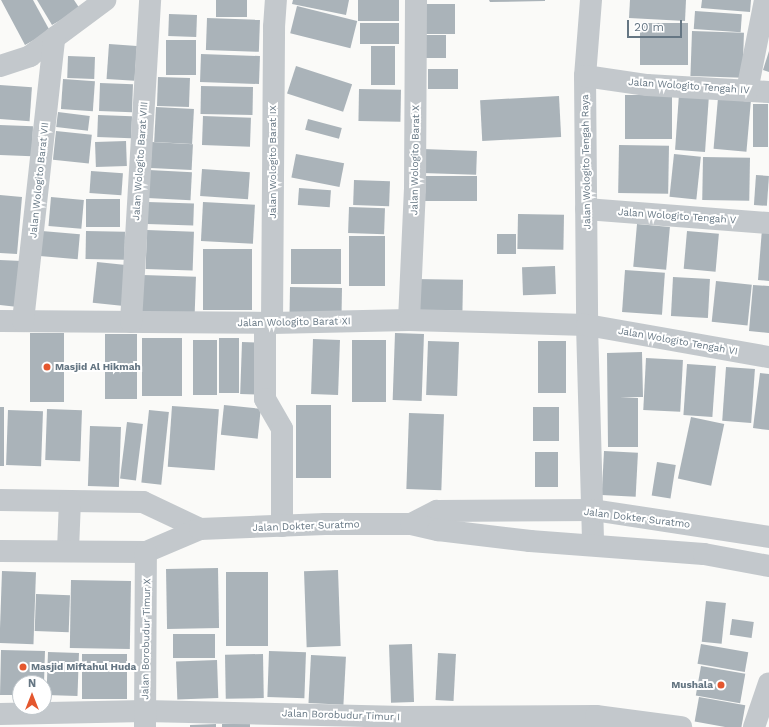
<!DOCTYPE html>
<html>
<head>
<meta charset="utf-8">
<style>
	body { margin:0 }
	#map { position:relative; width:769px; height:727px; overflow:hidden; background:#fafaf8; font-family:"Work Sans",sans-serif }
	div>[style] { position:absolute }
	.building>* { inset:0; background:#aab3b9; transform-origin:0 0 }
	.street>* { height:22px; margin:-11px; padding:0 11px; transform-origin:11px; border-radius:11px; background:#c3c8cc }
	.dots>* { width:11px; height:11px; translate:-50% -50%; box-sizing:border-box; border:2px solid #fff; border-radius:50% }
	span { translate:-50% -50%; white-space:nowrap; text-align:center; line-height:1.15; -webkit-text-stroke:4px #fff; paint-order:stroke }
	.street-label { font-size:10px; color:#657683 }
	.poi-label { font-size:10px; color:#657683; font-weight:700 }
	.left { translate:0 -50%; text-align:left }
	.right { translate:-100% -50%; text-align:right }
	.north { position:absolute; left:12px; top:675px; width:40px; height:40px; box-sizing:border-box; background:#fff; border:1px solid #c1c8cd; border-radius:50%; rotate:0deg; font-size:11px; font-weight:700; line-height:16px; text-align:center; color:#657683 }
	.north::after { content:''; display:block; margin:auto; width:14px; height:18px; background:#e4572e; clip-path:polygon(50% 0,100% 100%,50% 72%,0 100%) }
	.scale { position:absolute; left:627px; top:20px; width:55px; height:18px; box-sizing:border-box; border:2px solid #657683; border-top:0; padding-left:5px; font-size:12px; line-height:14px; white-space:nowrap; color:#657683; -webkit-text-stroke:3px #fff; paint-order:stroke }
</style>
</head>
<body>
<div id="map">
	<div class="building">
		<i style="clip-path:polygon(1px 0,33px 0,50px 31px,25px 45px)"></i>
		<i style="clip-path:polygon(37px 0,74px 0,80px 9px,52px 25px)"></i>
		<i style="left:216px;top:0;width:31px;height:17px"></i>
		<i style="clip-path:polygon(293px 0,349px 0,346px 15px,292px 4px)"></i>
		<i style="left:358px;top:0;width:41px;height:21px"></i>
		<i style="clip-path:polygon(489px 0,545px 0,545px 1px,490px 2px)"></i>
		<i style="clip-path:polygon(630px 0,686px 0,685px 21px,629px 18px)"></i>
		<i style="clip-path:polygon(702px 0,751px 0,750px 12px,701px 8px)"></i>
		<i style="left:423px;top:4px;width:32px;height:30px"></i>
		<i style="left:297px;top:6px;width:62px;height:28px;rotate:14deg"></i>
		<i style="left:695px;top:11px;width:47px;height:18px;rotate:4deg"></i>
		<i style="left:169px;top:14px;width:28px;height:22px;rotate:2deg"></i>
		<i style="left:207px;top:18px;width:53px;height:32px;rotate:2deg"></i>
		<i style="left:399px;top:23px;width:21px;height:39px;rotate:90deg"></i>
		<i style="left:640px;top:23px;width:48px;height:42px"></i>
		<i style="left:692px;top:31px;width:52px;height:45px;rotate:2deg"></i>
		<i style="left:422px;top:35px;width:24px;height:23px"></i>
		<i style="left:166px;top:40px;width:30px;height:35px"></i>
		<i style="left:109px;top:44px;width:28px;height:35px;rotate:4deg"></i>
		<i style="left:371px;top:46px;width:24px;height:39px"></i>
		<i style="clip-path:polygon(769px 51px,769px 72px,763px 70px)"></i>
		<i style="left:201px;top:54px;width:59px;height:28px;rotate:2deg"></i>
		<i style="left:68px;top:56px;width:27px;height:22px;rotate:2deg"></i>
		<i style="left:296px;top:66px;width:59px;height:29px;rotate:18deg"></i>
		<i style="left:428px;top:69px;width:30px;height:20px"></i>
		<i style="left:158px;top:77px;width:32px;height:29px;rotate:2deg"></i>
		<i style="left:63px;top:79px;width:32px;height:30px;rotate:4deg"></i>
		<i style="left:100px;top:83px;width:33px;height:28px;rotate:2deg"></i>
		<i style="left:0;top:85px;width:32px;height:34px;rotate:4deg"></i>
		<i style="left:201px;top:86px;width:52px;height:28px;rotate:1deg"></i>
		<i style="left:359px;top:89px;width:42px;height:32px;rotate:1deg"></i>
		<i style="left:679px;top:94px;width:30px;height:56px;rotate:4deg"></i>
		<i style="left:625px;top:95px;width:47px;height:44px"></i>
		<i style="left:559px;top:96px;width:41px;height:79px;rotate:87deg"></i>
		<i style="left:718px;top:98px;width:33px;height:51px;rotate:5deg"></i>
		<i style="left:753px;top:104px;width:15px;height:43px"></i>
		<i style="left:156px;top:107px;width:38px;height:35px;rotate:3deg"></i>
		<i style="left:58px;top:112px;width:32px;height:15px;rotate:7deg"></i>
		<i style="left:98px;top:115px;width:34px;height:22px;rotate:2deg"></i>
		<i style="left:203px;top:116px;width:48px;height:29px;rotate:2deg"></i>
		<i style="left:308px;top:119px;width:35px;height:11px;rotate:15deg"></i>
		<i style="left:0;top:125px;width:33px;height:30px;rotate:2deg"></i>
		<i style="left:56px;top:131px;width:36px;height:29px;rotate:6deg"></i>
		<i style="left:126px;top:141px;width:25px;height:31px;rotate:88deg"></i>
		<i style="left:152px;top:142px;width:41px;height:26px;rotate:3deg"></i>
		<i style="left:619px;top:145px;width:50px;height:48px;rotate:1deg"></i>
		<i style="left:423px;top:149px;width:54px;height:24px;rotate:2deg"></i>
		<i style="left:296px;top:154px;width:49px;height:24px;rotate:11deg"></i>
		<i style="left:674px;top:154px;width:27px;height:43px;rotate:6deg"></i>
		<i style="left:703px;top:157px;width:47px;height:43px;rotate:1deg"></i>
		<i style="left:202px;top:169px;width:48px;height:27px;rotate:4deg"></i>
		<i style="left:149px;top:170px;width:43px;height:28px;rotate:3deg"></i>
		<i style="left:91px;top:171px;width:32px;height:22px;rotate:4deg"></i>
		<i style="left:756px;top:175px;width:13px;height:30px;rotate:4deg"></i>
		<i style="left:421px;top:176px;width:56px;height:25px"></i>
		<i style="left:354px;top:180px;width:36px;height:25px;rotate:2deg"></i>
		<i style="left:299px;top:188px;width:32px;height:17px;rotate:4deg"></i>
		<i style="clip-path:polygon(0 195px,22px 197px,17px 254px,0 253px)"></i>
		<i style="left:51px;top:197px;width:33px;height:29px;rotate:5deg"></i>
		<i style="left:86px;top:199px;width:34px;height:28px"></i>
		<i style="left:148px;top:202px;width:46px;height:22px;rotate:2deg"></i>
		<i style="left:203px;top:202px;width:52px;height:39px;rotate:3deg"></i>
		<i style="left:349px;top:207px;width:36px;height:26px;rotate:2deg"></i>
		<i style="left:518px;top:214px;width:46px;height:35px;rotate:1deg"></i>
		<i style="left:637px;top:224px;width:33px;height:43px;rotate:5deg"></i>
		<i style="clip-path:polygon(762px 229px,769px 229px,769px 281px,758px 280px)"></i>
		<i style="left:147px;top:230px;width:47px;height:39px;rotate:2deg"></i>
		<i style="left:42px;top:231px;width:38px;height:25px;rotate:5deg"></i>
		<i style="left:86px;top:231px;width:39px;height:28px;rotate:1deg"></i>
		<i style="left:687px;top:231px;width:32px;height:38px;rotate:5deg"></i>
		<i style="left:497px;top:234px;width:19px;height:20px"></i>
		<i style="left:349px;top:236px;width:36px;height:50px"></i>
		<i style="left:203px;top:249px;width:49px;height:61px"></i>
		<i style="left:291px;top:249px;width:50px;height:35px"></i>
		<i style="clip-path:polygon(0 260px,22px 261px,18px 307px,0 305px)"></i>
		<i style="left:97px;top:262px;width:29px;height:41px;rotate:6deg"></i>
		<i style="left:555px;top:266px;width:28px;height:33px;rotate:88deg"></i>
		<i style="left:625px;top:270px;width:40px;height:42px;rotate:4deg"></i>
		<i style="left:143px;top:275px;width:53px;height:37px;rotate:2deg"></i>
		<i style="left:673px;top:277px;width:37px;height:39px;rotate:3deg"></i>
		<i style="left:414px;top:279px;width:49px;height:31px;rotate:1deg"></i>
		<i style="left:716px;top:281px;width:36px;height:41px;rotate:6deg"></i>
		<i style="clip-path:polygon(753px 285px,769px 286px,769px 333px,749px 331px)"></i>
		<i style="left:290px;top:287px;width:52px;height:29px;rotate:1deg"></i>
		<i style="left:30px;top:333px;width:34px;height:69px"></i>
		<i style="left:395px;top:333px;width:29px;height:67px;rotate:2deg"></i>
		<i style="left:105px;top:334px;width:32px;height:65px"></i>
		<i style="left:142px;top:338px;width:40px;height:58px"></i>
		<i style="left:219px;top:338px;width:20px;height:55px"></i>
		<i style="left:313px;top:339px;width:27px;height:55px;rotate:2deg"></i>
		<i style="left:193px;top:340px;width:24px;height:55px"></i>
		<i style="left:352px;top:340px;width:34px;height:62px"></i>
		<i style="left:428px;top:341px;width:31px;height:54px;rotate:2deg"></i>
		<i style="left:538px;top:341px;width:28px;height:52px"></i>
		<i style="left:242px;top:342px;width:24px;height:52px;rotate:2deg"></i>
		<i style="clip-path:polygon(642px 352px,643px 397px,620px 397px,638px 398px,638px 447px,608px 447px,607px 353px)"></i>
		<i style="left:646px;top:358px;width:37px;height:52px;rotate:3deg"></i>
		<i style="left:687px;top:364px;width:29px;height:51px;rotate:4deg"></i>
		<i style="left:726px;top:367px;width:29px;height:54px;rotate:4deg"></i>
		<i style="clip-path:polygon(760px 373px,769px 374px,769px 430px,753px 428px)"></i>
		<i style="left:224px;top:405px;width:37px;height:30px;rotate:6deg"></i>
		<i style="left:296px;top:405px;width:35px;height:73px"></i>
		<i style="left:172px;top:406px;width:47px;height:61px;rotate:4deg"></i>
		<i style="left:0;top:407px;width:4px;height:59px"></i>
		<i style="left:533px;top:407px;width:26px;height:34px"></i>
		<i style="left:47px;top:409px;width:35px;height:51px;rotate:2deg"></i>
		<i style="left:8px;top:410px;width:35px;height:55px;rotate:2deg"></i>
		<i style="left:149px;top:410px;width:20px;height:73px;rotate:6deg"></i>
		<i style="left:409px;top:413px;width:35px;height:76px;rotate:2deg"></i>
		<i style="left:691px;top:417px;width:34px;height:63px;rotate:12deg"></i>
		<i style="left:127px;top:422px;width:16px;height:57px;rotate:7deg"></i>
		<i style="left:90px;top:426px;width:31px;height:60px;rotate:2deg"></i>
		<i style="left:604px;top:451px;width:34px;height:44px;rotate:3deg"></i>
		<i style="left:535px;top:452px;width:23px;height:35px"></i>
		<i style="left:657px;top:462px;width:19px;height:34px;rotate:9deg"></i>
		<i style="left:218px;top:568px;width:60px;height:52px;rotate:89deg"></i>
		<i style="left:338px;top:570px;width:76px;height:34px;rotate:88deg"></i>
		<i style="left:2px;top:571px;width:34px;height:72px;rotate:2deg"></i>
		<i style="left:226px;top:572px;width:42px;height:74px"></i>
		<i style="left:71px;top:580px;width:60px;height:68px;rotate:1deg"></i>
		<i style="left:36px;top:594px;width:34px;height:37px;rotate:2deg"></i>
		<i style="left:706px;top:601px;width:20px;height:41px;rotate:6deg"></i>
		<i style="left:732px;top:619px;width:22px;height:16px;rotate:8deg"></i>
		<i style="left:215px;top:634px;width:24px;height:42px;rotate:90deg"></i>
		<i style="left:412px;top:644px;width:58px;height:23px;rotate:88deg"></i>
		<i style="left:701px;top:644px;width:48px;height:20px;rotate:10deg"></i>
		<i style="clip-path:polygon(1px 650px,45px 651px,44px 683px,20px 683px,20px 695px,0 695px)"></i>
		<i style="left:269px;top:651px;width:37px;height:46px;rotate:2deg"></i>
		<i style="left:48px;top:652px;width:31px;height:43px;rotate:2deg"></i>
		<i style="left:438px;top:653px;width:18px;height:47px;rotate:3deg"></i>
		<i style="left:82px;top:654px;width:45px;height:45px"></i>
		<i style="left:263px;top:654px;width:44px;height:38px;rotate:89deg"></i>
		<i style="left:311px;top:655px;width:35px;height:48px;rotate:3deg"></i>
		<i style="left:217px;top:660px;width:38px;height:41px;rotate:88deg"></i>
		<i style="left:701px;top:666px;width:45px;height:30px;rotate:10deg"></i>
		<i style="left:699px;top:697px;width:47px;height:25px;rotate:10deg"></i>
		<i style="clip-path:polygon(250px 723px,250px 727px,222px 727px,222px 724px)"></i>
		<i style="clip-path:polygon(216px 724px,216px 727px,190px 727px,190px 725px)"></i>
	</div>
	<div class="street">
		<i style="left:591px;top:0;width:76px;rotate:94.5deg"></i>
		<i style="left:585px;top:76px;width:249px;rotate:89.5deg"></i>
		<i style="left:587px;top:325px;width:220px;rotate:88.4deg"></i>
		<i style="left:0;top:66px;width:32px;rotate:-18deg"></i>
		<i style="left:30px;top:56px;width:94px;rotate:-36.7deg"></i>
		<i style="left:585px;top:76px;width:63px;rotate:8.3deg"></i>
		<i style="left:647px;top:85px;width:122px;rotate:3.3deg"></i>
		<i style="left:747px;top:91px;width:93px;rotate:-78.8deg"></i>
		<i style="left:586px;top:209px;width:184px;rotate:4.4deg"></i>
		<i style="left:409px;top:320px;width:130px;rotate:-87.4deg"></i>
		<i style="left:415px;top:190px;width:190px;rotate:-89.7deg"></i>
		<i style="left:0;top:321px;width:272px;rotate:0.4deg"></i>
		<i style="left:272px;top:323px;width:137px;rotate:-1.3deg"></i>
		<i style="left:409px;top:320px;width:178px;rotate:1.6deg"></i>
		<i style="left:587px;top:325px;width:185px;rotate:10deg"></i>
		<i style="left:23px;top:321px;width:285px;rotate:-83.7deg"></i>
		<i style="left:131px;top:322px;width:323px;rotate:-86.6deg"></i>
		<i style="left:265px;top:323px;width:76px;rotate:90deg"></i>
		<i style="left:265px;top:399px;width:34px;rotate:60deg"></i>
		<i style="left:282px;top:429px;width:97px;rotate:90deg"></i>
		<i style="left:272px;top:323px;width:296px;rotate:-89.6deg"></i>
		<i style="left:274px;top:27px;width:27px;rotate:-86deg"></i>
		<i style="left:0;top:500px;width:143px;rotate:0.8deg"></i>
		<i style="left:143px;top:502px;width:63px;rotate:25.3deg"></i>
		<i style="left:411px;top:524px;width:29px;rotate:-27deg"></i>
		<i style="left:437px;top:511px;width:156px;rotate:-0.4deg"></i>
		<i style="left:593px;top:510px;width:178px;rotate:8.7deg"></i>
		<i style="left:68px;top:550px;width:49px;rotate:-87.7deg"></i>
		<i style="left:0;top:551px;width:146px;rotate:0.4deg"></i>
		<i style="left:146px;top:552px;width:59px;rotate:-23.1deg"></i>
		<i style="left:200px;top:529px;width:125px;rotate:-2.3deg"></i>
		<i style="left:325px;top:524px;width:86px"></i>
		<i style="left:411px;top:524px;width:28px;rotate:13deg"></i>
		<i style="left:438px;top:530px;width:93px;rotate:6.8deg"></i>
		<i style="left:530px;top:541px;width:174px;rotate:4.3deg"></i>
		<i style="left:704px;top:554px;width:66px;rotate:10.5deg"></i>
		<i style="left:0;top:714px;width:145px;rotate:-1.2deg"></i>
		<i style="left:145px;top:711px;width:259px;rotate:1.3deg"></i>
		<i style="left:404px;top:717px;width:192px;rotate:-0.3deg"></i>
		<i style="left:596px;top:716px;width:86px;rotate:7.4deg"></i>
		<i style="left:145px;top:727px;width:175px;rotate:-89.7deg"></i>
		<i style="left:754px;top:727px;width:46px;rotate:-71.2deg"></i>
	</div>
	<div class="dots">
		<i style="left:47px;top:367px;background:#e4572e"></i>
		<i style="left:23px;top:667px;background:#e4572e"></i>
		<i style="left:721px;top:685px;background:#e4572e"></i>
	</div>
	<div class="street-label">
		<span style="left:689px;top:86px;rotate:4deg">Jalan Wologito Tengah IV</span>
		<span style="left:415px;top:160px;rotate:-89deg">Jalan Wologito Barat X</span>
		<span style="left:140px;top:161px;rotate:-86deg">Jalan Wologito Barat VIII</span>
		<span style="left:273px;top:162px;rotate:-90deg">Jalan Wologito Barat IX</span>
		<span style="left:586px;top:162px;rotate:-91deg">Jalan Wologito Tengah Raya</span>
		<span style="left:39px;top:180px;rotate:-84deg">Jalan Wologito Barat VII</span>
		<span style="left:677px;top:216px;rotate:4deg">Jalan Wologito Tengah V</span>
		<span style="left:294px;top:322px;rotate:-1deg">Jalan Wologito Barat XI</span>
		<span style="left:678px;top:341px;rotate:10deg">Jalan Wologito Tengah VI</span>
		<span style="left:637px;top:518px;rotate:7deg">Jalan Dokter Suratmo</span>
		<span style="left:306px;top:526px;rotate:-2deg">Jalan Dokter Suratmo</span>
		<span style="left:146px;top:639px;rotate:-89deg">Jalan Borobudur Timur X</span>
		<span style="left:341px;top:715px;rotate:2deg">Jalan Borobudur Timur I</span>
	</div>
	<div class="poi-label">
		<span class="left" style="left:55px;top:367px">Masjid Al Hikmah</span>
		<span class="left" style="left:31px;top:667px">Masjid Miftahul Huda</span>
		<span class="right" style="left:713px;top:685px">Mushala</span>
	</div>
	<div class="north">N</div>
	<div class="scale">20 m</div>
</div>
</body>
</html>
